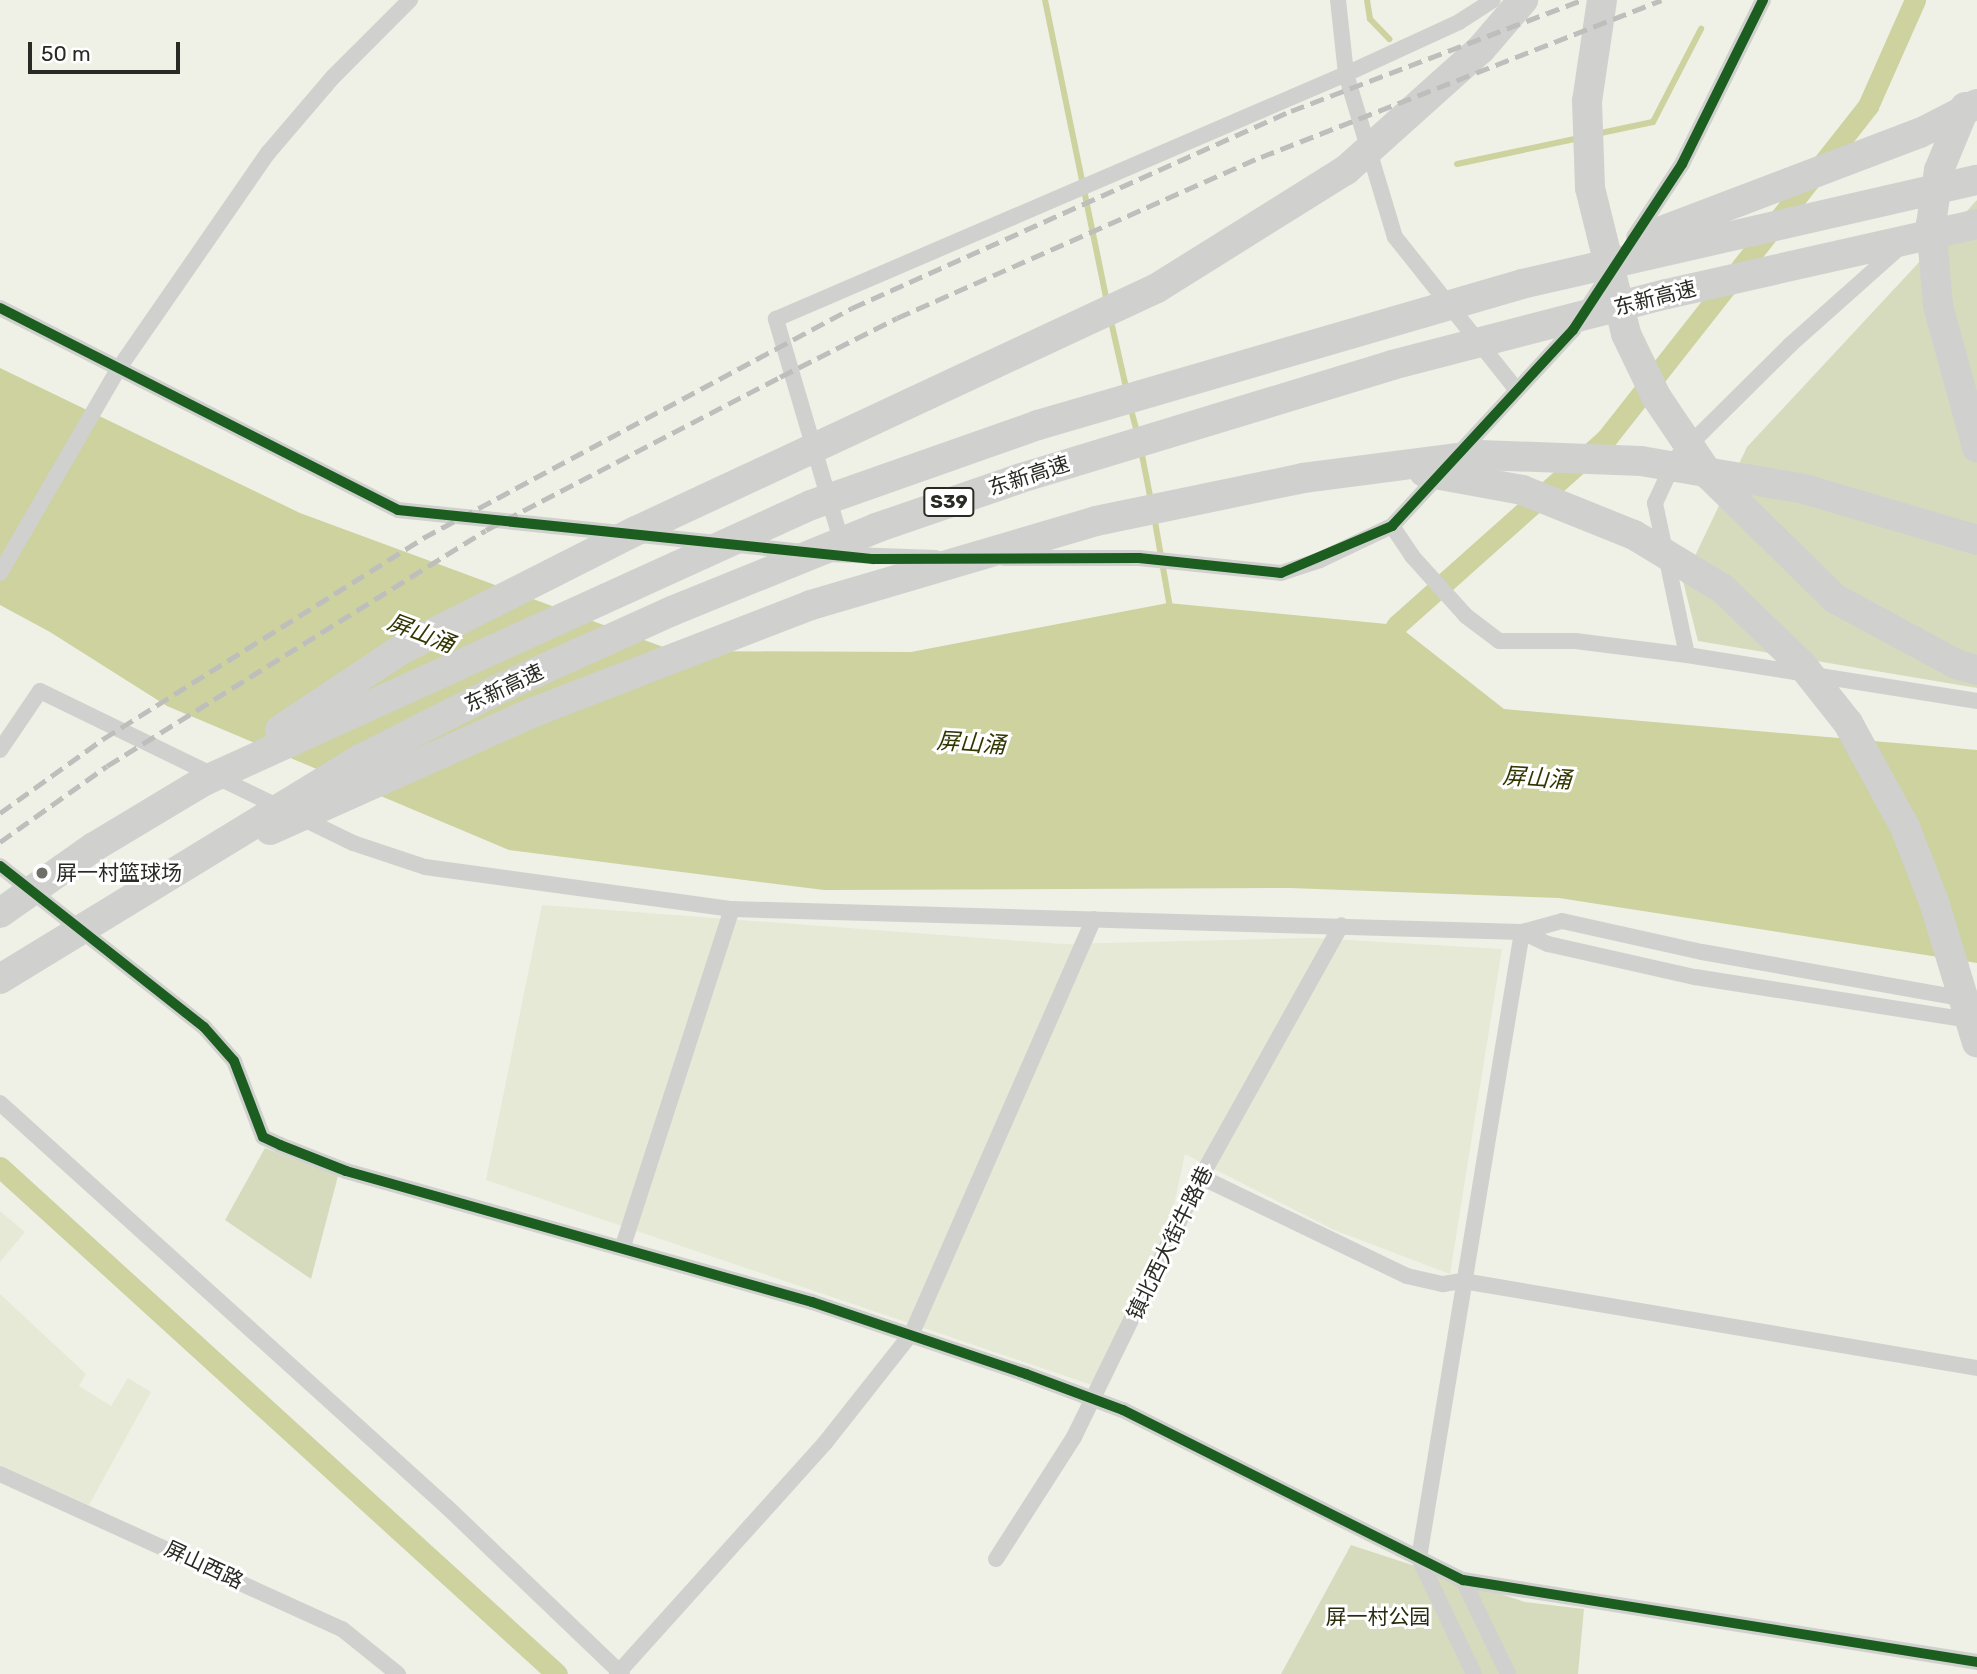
<!DOCTYPE html>
<html>
<head>
<meta charset="utf-8">
<style>
	body { margin:0 }
	#map { position:relative; width:1977px; height:1674px; overflow:hidden; background:#eff1e6; font-family:Rubik,"Noto Sans SC",sans-serif }
	div>[style] { position:absolute }
	.built>* { inset:0; background:#e6e9d5 }
	.green>* { inset:0; background:#d7dbbd }
	.water>* { inset:0; background:#cdd29f }
	.stream>* { height:6px; margin:-3px; padding:0 3px; transform-origin:3px; border-radius:3px; background:#cdd29f }
	.canal>* { height:21px; margin:-10.5px; padding:0 10.5px; transform-origin:10.5px; border-radius:10.5px; background:#cdd29f }
	.minor>* { height:16px; margin:-8px; padding:0 8px; transform-origin:8px; border-radius:8px; background:#d0d1ce }
	.motorway>* { height:30px; margin:-15px; padding:0 15px; transform-origin:15px; border-radius:15px; background:#d0d1ce }
	.rail>* { height:5px; margin-top:-2.5px; transform-origin:0; background:repeating-linear-gradient(90deg,#bebfbc 0 14px,transparent 0 21px) }
	.cycleway>* { height:10px; margin:-5px; padding:0 5px; transform-origin:5px; border-radius:5px; background:#1b5e20 }
	.dots>* { width:19px; height:19px; translate:-50% -50%; box-sizing:border-box; border:4px solid #fff; border-radius:50% }
	span { translate:-50% -50%; white-space:nowrap; text-align:center; line-height:1.15; -webkit-text-stroke:6px #fff; paint-order:stroke }
	.shield-label span { padding:2px 5px; background:#fff; border:2px solid; border-radius:5px; -webkit-text-stroke-width:0 }
	.shield-label { font-size:19px; color:#292a23; font-weight:700 }
	.street-label { font-size:21px; color:#292a23 }
	.poi-label { font-size:21px; color:#292a23 }
	.left { translate:0 -50%; text-align:left }
	.park-label { font-size:21px; color:#2a2c0e }
	.water-label { font-size:23px; color:#333600; font-style:italic }
	.scale { position:absolute; left:28px; top:42px; width:152px; height:32px; box-sizing:border-box; border:4px solid #292a23; border-top:0; padding-left:9px; font-size:21px; line-height:24px; white-space:nowrap; color:#292a23; -webkit-text-stroke:5px #fff; paint-order:stroke }
</style>
</head>
<body>
<div id="map">
	<div class="built">
		<i style="clip-path:polygon(542px 905px,1062px 944px,1313px 938px,1502px 949px,1450px 1274px,1334px 1230px,1185px 1154px,1171px 1219px,1092px 1385px,486px 1180px)"></i>
		<i style="clip-path:polygon(0 1211px,25px 1232px,0 1262px)"></i>
		<i style="clip-path:polygon(0 1294px,86px 1374px,79px 1386px,111px 1406px,128px 1378px,151px 1392px,89px 1505px,0 1465px)"></i>
	</div>
	<div class="green">
		<i style="clip-path:polygon(1977px 200px,1977px 688px,1698px 641px,1683px 581px,1747px 447px)"></i>
		<i style="clip-path:polygon(265px 1148px,338px 1176px,311px 1279px,225px 1220px)"></i>
		<i style="clip-path:polygon(1351px 1545px,1525px 1602px,1584px 1609px,1578px 1674px,1281px 1674px)"></i>
	</div>
	<div class="water">
		<i style="clip-path:polygon(0 368px,300px 513px,674px 651px,911px 652px,1168px 603px,1397px 625px,1504px 709px,1977px 750px,1977px 963px,1559px 898px,1290px 888px,824px 890px,509px 850px,167px 706px,50px 632px,0 605px)"></i>
	</div>
	<div class="stream">
		<i style="left:1045px;top:0;width:309px;rotate:78.4deg"></i>
		<i style="left:1367px;top:0;width:19px;rotate:81deg"></i>
		<i style="left:1370px;top:19px;width:28px;rotate:46deg"></i>
		<i style="left:1596px;top:134px;width:58px;rotate:-11.9deg"></i>
		<i style="left:1653px;top:122px;width:105px;rotate:-62.7deg"></i>
		<i style="left:1457px;top:164px;width:125px;rotate:-12deg"></i>
		<i style="left:1110px;top:317px;width:77px;rotate:77.2deg"></i>
		<i style="left:1130px;top:406px;width:28px;rotate:75deg"></i>
		<i style="left:1141px;top:450px;width:52px;rotate:78.9deg"></i>
		<i style="left:1154px;top:516px;width:93px;rotate:80.1deg"></i>
	</div>
	<div class="canal">
		<i style="left:1381px;top:649px;width:29px;rotate:-56deg"></i>
		<i style="left:1397px;top:625px;width:280px;rotate:-41.7deg"></i>
		<i style="left:1606px;top:439px;width:424px;rotate:-51.8deg"></i>
		<i style="left:1868px;top:106px;width:116px;rotate:-66.1deg"></i>
		<i style="left:0;top:1167px;width:753px;rotate:42.31deg"></i>
	</div>
	<div class="minor">
		<i style="left:1338px;top:0;width:74px;rotate:83.8deg"></i>
		<i style="left:1346px;top:74px;width:170px;rotate:73.3deg"></i>
		<i style="left:1395px;top:237px;width:194px;rotate:51.5deg"></i>
		<i style="left:1634px;top:237px;width:87px;rotate:-56.7deg"></i>
		<i style="left:1682px;top:164px;width:183px;rotate:-63.7deg"></i>
		<i style="left:0;top:308px;width:446px;rotate:26.9deg"></i>
		<i style="left:398px;top:510px;width:407px;rotate:5.9deg"></i>
		<i style="left:1392px;top:526px;width:36px;rotate:56deg"></i>
		<i style="left:1412px;top:556px;width:81px;rotate:48deg"></i>
		<i style="left:1466px;top:616px;width:41px;rotate:37.1deg"></i>
		<i style="left:1499px;top:641px;width:76px"></i>
		<i style="left:1575px;top:641px;width:113px;rotate:7.1deg"></i>
		<i style="left:1687px;top:655px;width:294px;rotate:9deg"></i>
		<i style="left:843px;top:547px;width:238px;rotate:-106.4deg"></i>
		<i style="left:776px;top:319px;width:620px;rotate:-23.26deg"></i>
		<i style="left:1346px;top:74px;width:124px;rotate:-24.7deg"></i>
		<i style="left:1459px;top:22px;width:40px;rotate:-32.9deg"></i>
		<i style="left:825px;top:554px;width:111px;rotate:2.1deg"></i>
		<i style="left:1004px;top:558px;width:135px"></i>
		<i style="left:1139px;top:558px;width:143px;rotate:6deg"></i>
		<i style="left:1281px;top:573px;width:41px;rotate:-18.4deg"></i>
		<i style="left:1320px;top:560px;width:80px;rotate:-25.3deg"></i>
		<i style="left:1392px;top:526px;width:267px;rotate:-47.3deg"></i>
		<i style="left:1573px;top:330px;width:68px;rotate:-57deg"></i>
		<i style="left:0;top:573px;width:237px;rotate:-59.9deg"></i>
		<i style="left:119px;top:368px;width:262px;rotate:-55.3deg"></i>
		<i style="left:268px;top:153px;width:100px;rotate:-49.5deg"></i>
		<i style="left:333px;top:77px;width:109px;rotate:-45deg"></i>
		<i style="left:1687px;top:655px;width:155px;rotate:-101.9deg"></i>
		<i style="left:1655px;top:503px;width:50px;rotate:-65deg"></i>
		<i style="left:1676px;top:458px;width:161px;rotate:-44.7deg"></i>
		<i style="left:1790px;top:345px;width:147px;rotate:-41.7deg"></i>
		<i style="left:0;top:750px;width:71px;rotate:-55.9deg"></i>
		<i style="left:40px;top:691px;width:348px;rotate:25.9deg"></i>
		<i style="left:353px;top:843px;width:76px;rotate:18.4deg"></i>
		<i style="left:425px;top:867px;width:310px;rotate:7.8deg"></i>
		<i style="left:732px;top:909px;width:790px;rotate:1.67deg"></i>
		<i style="left:1522px;top:932px;width:41px;rotate:-15.4deg"></i>
		<i style="left:1562px;top:921px;width:143px;rotate:12.5deg"></i>
		<i style="left:1702px;top:952px;width:267px;rotate:10.1deg"></i>
		<i style="left:0;top:866px;width:260px;rotate:38.3deg"></i>
		<i style="left:204px;top:1027px;width:45px;rotate:48.6deg"></i>
		<i style="left:234px;top:1061px;width:81px;rotate:69.1deg"></i>
		<i style="left:263px;top:1137px;width:19px;rotate:25deg"></i>
		<i style="left:280px;top:1145px;width:71px;rotate:21.5deg"></i>
		<i style="left:346px;top:1171px;width:484px;rotate:15.7deg"></i>
		<i style="left:812px;top:1302px;width:226px;rotate:18.6deg"></i>
		<i style="left:1026px;top:1374px;width:103px;rotate:20.4deg"></i>
		<i style="left:1123px;top:1410px;width:380px;rotate:26.6deg"></i>
		<i style="left:1463px;top:1580px;width:520px;rotate:9.06deg"></i>
		<i style="left:1522px;top:932px;width:29px;rotate:25deg"></i>
		<i style="left:1548px;top:944px;width:151px;rotate:12.7deg"></i>
		<i style="left:1695px;top:977px;width:283px;rotate:8.9deg"></i>
		<i style="left:0;top:1103px;width:603px;rotate:42.11deg"></i>
		<i style="left:447px;top:1507px;width:242px;rotate:43.7deg"></i>
		<i style="left:1201px;top:1177px;width:229px;rotate:25.7deg"></i>
		<i style="left:1407px;top:1276px;width:37px;rotate:13deg"></i>
		<i style="left:1443px;top:1284px;width:20px;rotate:-9deg"></i>
		<i style="left:1463px;top:1281px;width:521px;rotate:9.61deg"></i>
		<i style="left:623px;top:1246px;width:354px;rotate:-72.1deg"></i>
		<i style="left:0;top:1474px;width:375px;rotate:24.4deg"></i>
		<i style="left:342px;top:1629px;width:72px;rotate:38.8deg"></i>
		<i style="left:996px;top:1559px;width:145px;rotate:-57.4deg"></i>
		<i style="left:1074px;top:1437px;width:289px;rotate:-64deg"></i>
		<i style="left:1201px;top:1177px;width:288px;rotate:-60.9deg"></i>
		<i style="left:1463px;top:1580px;width:104px;rotate:64.4deg"></i>
		<i style="left:617px;top:1674px;width:311px;rotate:-48deg"></i>
		<i style="left:825px;top:1443px;width:140px;rotate:-51.7deg"></i>
		<i style="left:912px;top:1333px;width:452px;rotate:-66.3deg"></i>
		<i style="left:1474px;top:1674px;width:128px;rotate:-115.4deg"></i>
		<i style="left:1419px;top:1558px;width:634px;rotate:-80.66deg"></i>
	</div>
	<div class="motorway">
		<i style="left:1602px;top:0;width:102px;rotate:98.4deg"></i>
		<i style="left:1587px;top:101px;width:87px;rotate:88deg"></i>
		<i style="left:1590px;top:188px;width:150px;rotate:76.1deg"></i>
		<i style="left:1626px;top:334px;width:71px;rotate:64.2deg"></i>
		<i style="left:1657px;top:398px;width:93px;rotate:56deg"></i>
		<i style="left:1709px;top:475px;width:175px;rotate:44.5deg"></i>
		<i style="left:1834px;top:598px;width:139px;rotate:28.4deg"></i>
		<i style="left:1956px;top:664px;width:22px;rotate:16deg"></i>
		<i style="left:1965px;top:107px;width:68px;rotate:112.4deg"></i>
		<i style="left:1939px;top:170px;width:55px;rotate:98.4deg"></i>
		<i style="left:1931px;top:224px;width:82px;rotate:85.1deg"></i>
		<i style="left:1938px;top:306px;width:147px;rotate:74.6deg"></i>
		<i style="left:1643px;top:238px;width:296px;rotate:-20.8deg"></i>
		<i style="left:1920px;top:133px;width:64px;rotate:-27deg"></i>
		<i style="left:1424px;top:472px;width:100px;rotate:10.4deg"></i>
		<i style="left:1522px;top:490px;width:121px;rotate:21.9deg"></i>
		<i style="left:1634px;top:535px;width:104px;rotate:31.2deg"></i>
		<i style="left:1723px;top:589px;width:110px;rotate:43.9deg"></i>
		<i style="left:1802px;top:665px;width:74px;rotate:51.6deg"></i>
		<i style="left:1848px;top:723px;width:119px;rotate:61.3deg"></i>
		<i style="left:1905px;top:827px;width:80px;rotate:68.9deg"></i>
		<i style="left:1934px;top:902px;width:147px;rotate:73deg"></i>
		<i style="left:280px;top:730px;width:146px;rotate:-33.6deg"></i>
		<i style="left:402px;top:649px;width:264px;rotate:-26.8deg"></i>
		<i style="left:638px;top:530px;width:573px;rotate:-25deg"></i>
		<i style="left:1157px;top:288px;width:223px;rotate:-32deg"></i>
		<i style="left:1346px;top:170px;width:181px;rotate:-41.9deg"></i>
		<i style="left:1481px;top:49px;width:65px;rotate:-49.4deg"></i>
		<i style="left:270px;top:830px;width:289px;rotate:-24.1deg"></i>
		<i style="left:534px;top:712px;width:297px;rotate:-21.1deg"></i>
		<i style="left:811px;top:605px;width:297px;rotate:-16.4deg"></i>
		<i style="left:1096px;top:521px;width:211px;rotate:-11.7deg"></i>
		<i style="left:1303px;top:478px;width:178px;rotate:-7.4deg"></i>
		<i style="left:1480px;top:455px;width:161px;rotate:2.1deg"></i>
		<i style="left:1641px;top:461px;width:165px;rotate:9.7deg"></i>
		<i style="left:1804px;top:489px;width:180px;rotate:16.4deg"></i>
		<i style="left:0;top:913px;width:115px;rotate:-35.1deg"></i>
		<i style="left:94px;top:847px;width:128px;rotate:-31deg"></i>
		<i style="left:204px;top:781px;width:667px;rotate:-24.45deg"></i>
		<i style="left:811px;top:505px;width:241px;rotate:-19.4deg"></i>
		<i style="left:1038px;top:425px;width:504px;rotate:-16.24deg"></i>
		<i style="left:1522px;top:284px;width:467px;rotate:-12.9deg"></i>
		<i style="left:0;top:979px;width:423px;rotate:-31.4deg"></i>
		<i style="left:361px;top:759px;width:153px;rotate:-26.9deg"></i>
		<i style="left:497px;top:690px;width:192px;rotate:-24.3deg"></i>
		<i style="left:672px;top:611px;width:220px;rotate:-22.1deg"></i>
		<i style="left:876px;top:528px;width:153px;rotate:-19deg"></i>
		<i style="left:1021px;top:478px;width:388px;rotate:-16.9deg"></i>
		<i style="left:1392px;top:365px;width:284px;rotate:-14.5deg"></i>
		<i style="left:1667px;top:294px;width:318px;rotate:-12.7deg"></i>
	</div>
	<div class="rail">
		<i style="left:0;top:813px;width:127px;rotate:-35.7deg"></i>
		<i style="left:103px;top:739px;width:378px;rotate:-32.1deg"></i>
		<i style="left:423px;top:538px;width:487px;rotate:-28.2deg"></i>
		<i style="left:852px;top:308px;width:481px;rotate:-24.2deg"></i>
		<i style="left:1291px;top:111px;width:311px;rotate:-20.9deg"></i>
		<i style="left:0;top:842px;width:131px;rotate:-35.4deg"></i>
		<i style="left:107px;top:766px;width:446px;rotate:-31.9deg"></i>
		<i style="left:486px;top:530px;width:331px;rotate:-27.5deg"></i>
		<i style="left:780px;top:377px;width:131px;rotate:-26.8deg"></i>
		<i style="left:897px;top:318px;width:398px;rotate:-23.9deg"></i>
		<i style="left:1261px;top:157px;width:430px;rotate:-21.4deg"></i>
	</div>
	<div class="cycleway">
		<i style="left:0;top:308px;width:446px;rotate:26.9deg"></i>
		<i style="left:398px;top:510px;width:478px;rotate:5.9deg"></i>
		<i style="left:873px;top:559px;width:266px;rotate:-0.2deg"></i>
		<i style="left:1139px;top:558px;width:143px;rotate:6deg"></i>
		<i style="left:1281px;top:573px;width:121px;rotate:-22.9deg"></i>
		<i style="left:1392px;top:526px;width:267px;rotate:-47.3deg"></i>
		<i style="left:1573px;top:330px;width:199px;rotate:-56.7deg"></i>
		<i style="left:1682px;top:164px;width:183px;rotate:-63.7deg"></i>
		<i style="left:0;top:866px;width:260px;rotate:38.3deg"></i>
		<i style="left:204px;top:1027px;width:45px;rotate:48.6deg"></i>
		<i style="left:234px;top:1061px;width:81px;rotate:69.1deg"></i>
		<i style="left:263px;top:1137px;width:19px;rotate:25deg"></i>
		<i style="left:280px;top:1145px;width:71px;rotate:21.5deg"></i>
		<i style="left:346px;top:1171px;width:484px;rotate:15.7deg"></i>
		<i style="left:812px;top:1302px;width:226px;rotate:18.6deg"></i>
		<i style="left:1026px;top:1374px;width:103px;rotate:20.4deg"></i>
		<i style="left:1123px;top:1410px;width:380px;rotate:26.6deg"></i>
		<i style="left:1463px;top:1580px;width:520px;rotate:9.06deg"></i>
	</div>
	<div class="dots">
		<i style="left:42px;top:873px;background:#6e7067"></i>
	</div>
	<div class="shield-label">
		<span style="left:949px;top:502px">S39</span>
	</div>
	<div class="street-label">
		<span style="left:1655px;top:298px;rotate:-14deg">东新高速</span>
		<span style="left:1029px;top:476px;rotate:-18deg">东新高速</span>
		<span style="left:504px;top:688px;rotate:-25deg">东新高速</span>
		<span style="left:1170px;top:1243px;rotate:-64deg">镇北西大街牛路巷</span>
		<span style="left:204px;top:1565px;rotate:25deg">屏山西路</span>
	</div>
	<div class="poi-label">
		<span class="left" style="left:56px;top:873px">屏一村篮球场</span>
	</div>
	<div class="park-label">
		<span style="left:1378px;top:1617px">屏一村公园</span>
	</div>
	<div class="water-label">
		<span style="left:421px;top:633px;rotate:21deg">屏山涌</span>
		<span style="left:971px;top:743px;rotate:4deg">屏山涌</span>
		<span style="left:1537px;top:778px;rotate:4deg">屏山涌</span>
	</div>
	<div class="scale">50 m</div>
</div>
</body>
</html>
